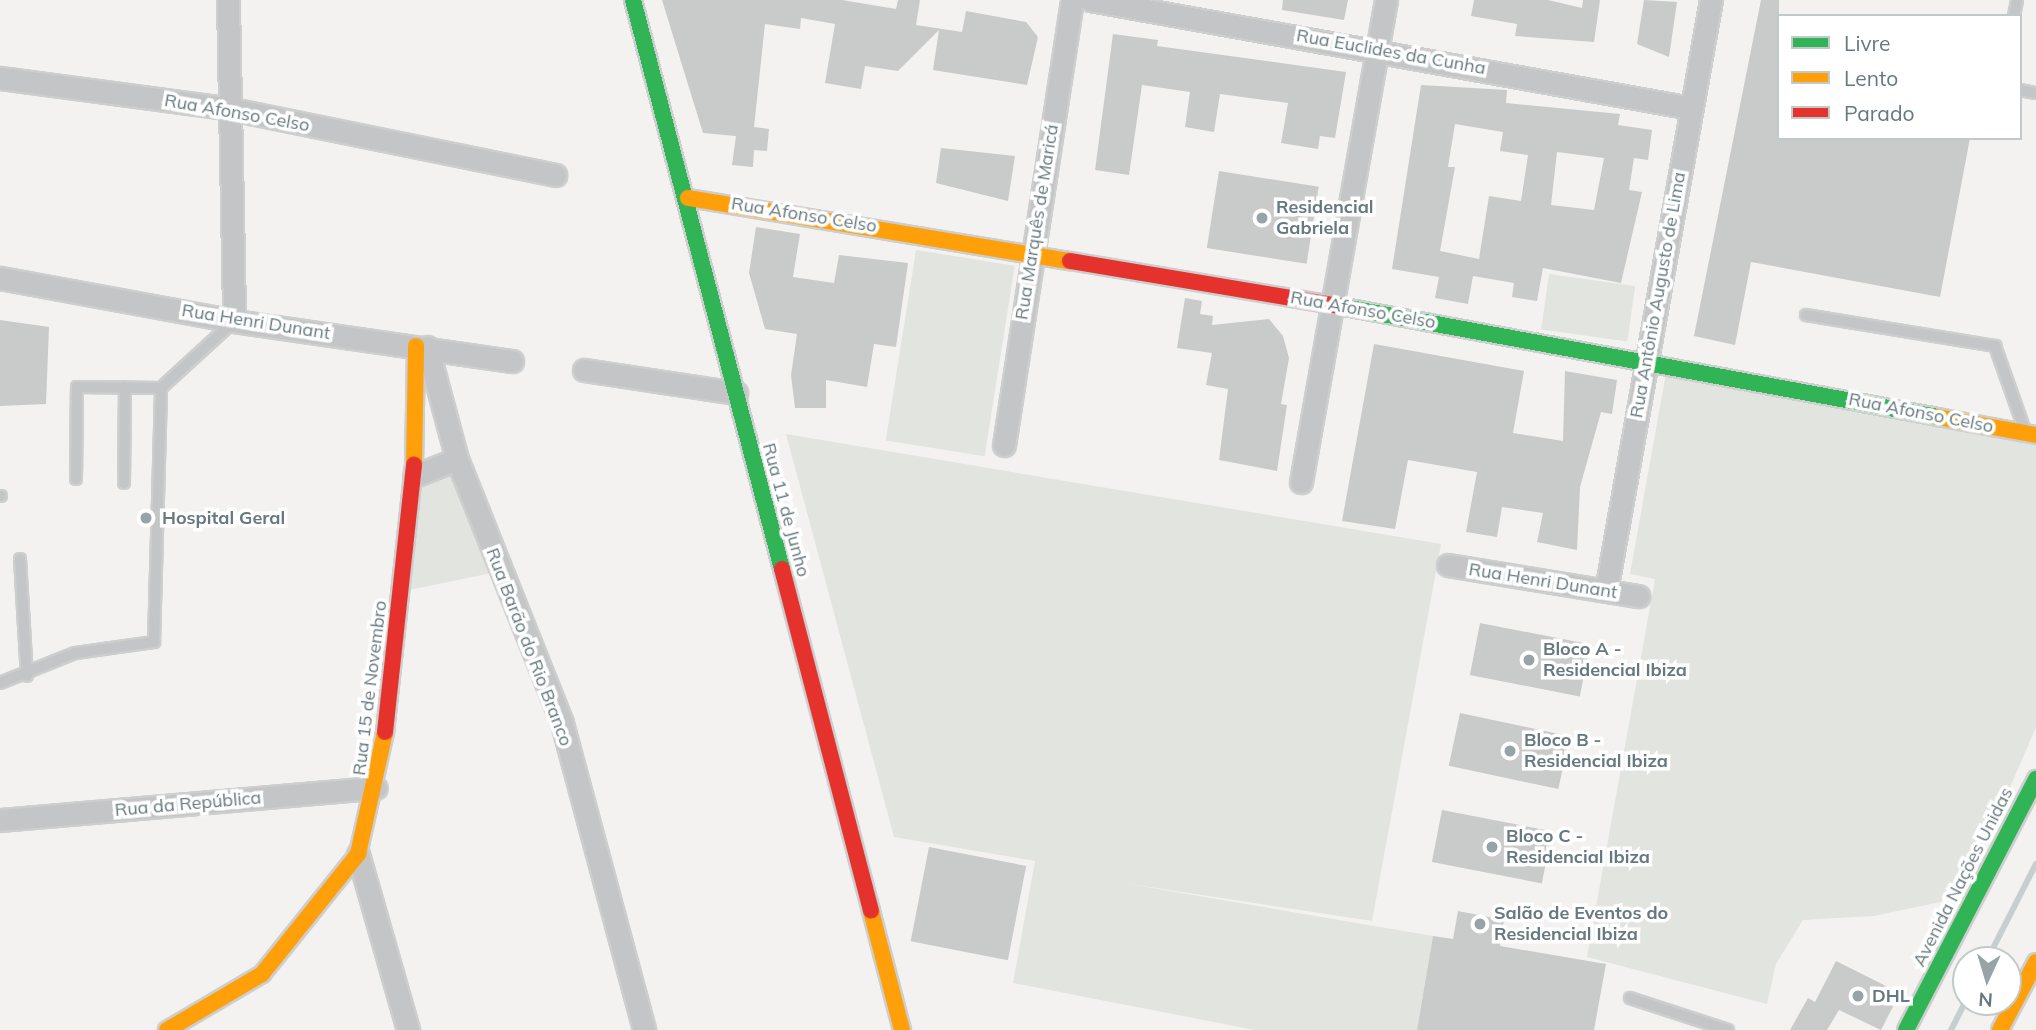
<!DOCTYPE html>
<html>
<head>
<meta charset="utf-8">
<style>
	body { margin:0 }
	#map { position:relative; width:2036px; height:1030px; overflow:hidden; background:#f3f2f1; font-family:Mulish,sans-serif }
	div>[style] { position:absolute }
	.green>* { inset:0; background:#e2e4df; transform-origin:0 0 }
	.stream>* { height:6px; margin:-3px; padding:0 3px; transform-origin:3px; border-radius:3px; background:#c5cfcf }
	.building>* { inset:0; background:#c9caca; transform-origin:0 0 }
	.roads { filter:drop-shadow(2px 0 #cdcece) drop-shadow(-2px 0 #cdcece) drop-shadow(0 2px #cdcece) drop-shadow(0 -2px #cdcece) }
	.lane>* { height:10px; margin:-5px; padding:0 5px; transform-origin:5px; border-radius:5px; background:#c3c5c6 }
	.street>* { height:21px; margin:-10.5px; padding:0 10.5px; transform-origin:10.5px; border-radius:10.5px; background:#c3c5c6 }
	.fast>* { height:16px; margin:-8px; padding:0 8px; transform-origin:8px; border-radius:8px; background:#30b455 }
	.slow>* { height:16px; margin:-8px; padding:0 8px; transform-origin:8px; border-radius:8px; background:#ff9f0a }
	.jam>* { height:16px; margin:-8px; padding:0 8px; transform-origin:8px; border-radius:8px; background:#e5322d }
	.dots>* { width:19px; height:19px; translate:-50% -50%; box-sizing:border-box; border:4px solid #fff; border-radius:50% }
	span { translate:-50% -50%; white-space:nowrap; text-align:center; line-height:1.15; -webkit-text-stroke:7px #fff; paint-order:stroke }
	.street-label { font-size:18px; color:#66797e }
	.poi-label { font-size:18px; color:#66797e; font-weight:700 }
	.left { translate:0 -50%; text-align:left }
	.legend { position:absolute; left:1777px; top:14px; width:245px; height:126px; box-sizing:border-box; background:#fff; border:2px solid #c2c9cb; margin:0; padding:9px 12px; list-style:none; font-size:21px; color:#66797e }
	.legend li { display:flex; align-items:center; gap:14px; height:35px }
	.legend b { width:35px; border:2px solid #c2c9cb }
	.north { position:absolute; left:1952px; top:946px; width:70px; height:70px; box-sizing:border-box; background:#fff; border:2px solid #c2c9cb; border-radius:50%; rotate:184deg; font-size:19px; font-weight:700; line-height:28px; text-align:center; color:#66797e }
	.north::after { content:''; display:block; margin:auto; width:24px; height:32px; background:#97a3a6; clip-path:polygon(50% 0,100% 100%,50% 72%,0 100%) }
</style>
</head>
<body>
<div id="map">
	<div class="green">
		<i style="left:916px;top:250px;width:100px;height:193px;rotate:9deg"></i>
		<i style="left:1549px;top:274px;width:87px;height:56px;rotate:8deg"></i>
		<i style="clip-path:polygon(1666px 373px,2036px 443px,2036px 727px,1963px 897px,1874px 916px,1803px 920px,1776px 964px,1767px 1004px,1587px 957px,1655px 579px,1630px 574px)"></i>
		<i style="clip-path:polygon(786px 434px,1441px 544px,1372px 921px,1123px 883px,1433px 936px,1417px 1030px,1255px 1030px,1013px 983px,1035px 861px,894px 837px)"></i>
		<i style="clip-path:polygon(450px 467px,492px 573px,409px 590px,418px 481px)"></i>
	</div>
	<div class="stream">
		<i style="left:1987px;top:960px;width:108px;rotate:-63deg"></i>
		<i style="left:1951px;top:1030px;width:34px;rotate:-63deg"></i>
	</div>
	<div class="building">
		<i style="clip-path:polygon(662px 0,842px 0,896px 9px,898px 0,920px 0,916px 25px,962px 32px,966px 11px,1026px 22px,1038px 37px,1027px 85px,933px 70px,939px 30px,898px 71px,865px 66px,861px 89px,825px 83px,835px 24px,801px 18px,800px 29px,765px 24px,754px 127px,769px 129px,767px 151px,754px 150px,753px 167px,732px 165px,736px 136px,703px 133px)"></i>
		<i style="clip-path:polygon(1283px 0,1348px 0,1344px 20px,1282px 10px)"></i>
		<i style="clip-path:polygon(1474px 0,1548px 0,1582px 8px,1583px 0,1600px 0,1594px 42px,1515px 36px,1517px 24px,1471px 16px)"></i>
		<i style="clip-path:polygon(1644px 0,1677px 2px,1669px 57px,1637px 44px)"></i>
		<i style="clip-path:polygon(1761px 0,1779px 0,1779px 138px,1970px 138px,1940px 297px,1751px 262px,1735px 345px,1694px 336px)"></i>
		<i style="clip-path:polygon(1113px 34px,1158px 40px,1157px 46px,1346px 72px,1335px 138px,1320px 136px,1318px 149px,1281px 143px,1288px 103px,1220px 94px,1214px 132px,1185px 127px,1190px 92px,1142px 85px,1129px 175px,1095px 170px)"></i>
		<i style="clip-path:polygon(evenodd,1421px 85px,1507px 90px,1506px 103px,1620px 114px,1618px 125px,1652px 130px,1648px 160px,1634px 158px,1629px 190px,1642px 192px,1621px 283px,1543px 268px,1537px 301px,1512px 297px,1514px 283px,1473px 276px,1468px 304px,1435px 298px,1439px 277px,1392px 269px,1421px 85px,1455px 124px,1503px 132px,1500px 151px,1528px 155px,1521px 201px,1489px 196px,1479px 259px,1440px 251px,1455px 167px,1448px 167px,1455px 124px,1421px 85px,1557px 152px,1604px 158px,1594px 210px,1551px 205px,1557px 152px)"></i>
		<i style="clip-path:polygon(941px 148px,1015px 156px,1008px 201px,936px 183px)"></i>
		<i style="left:1219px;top:171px;width:101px;height:78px;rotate:9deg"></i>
		<i style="clip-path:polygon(756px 227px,800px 234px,793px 277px,834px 283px,839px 255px,908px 263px,896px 347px,874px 344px,867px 387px,826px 380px,826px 408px,795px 408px,791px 375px,797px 334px,765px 329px,749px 273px)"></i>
		<i style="clip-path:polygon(1185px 298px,1202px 301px,1200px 314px,1213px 316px,1212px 325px,1269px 319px,1283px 336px,1289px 358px,1281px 404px,1287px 405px,1277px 471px,1219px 460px,1228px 389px,1206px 385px,1212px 353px,1177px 348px)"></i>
		<i style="clip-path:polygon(0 320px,49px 327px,46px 404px,0 406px)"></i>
		<i style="clip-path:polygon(1374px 344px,1524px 371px,1513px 433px,1563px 441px,1565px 371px,1617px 380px,1612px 414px,1601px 412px,1580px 487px,1577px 550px,1537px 542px,1543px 513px,1502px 507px,1497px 537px,1466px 532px,1477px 472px,1408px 460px,1395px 529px,1342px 521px)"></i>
		<i style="left:1480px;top:623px;width:112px;height:53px;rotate:11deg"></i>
		<i style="left:1460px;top:713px;width:112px;height:54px;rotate:12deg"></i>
		<i style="left:1442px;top:810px;width:112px;height:53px;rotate:11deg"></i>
		<i style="left:929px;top:847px;width:99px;height:96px;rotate:11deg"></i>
		<i style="clip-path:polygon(1458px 911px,1504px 920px,1500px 946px,1606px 964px,1594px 1030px,1417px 1030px,1433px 936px,1453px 939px)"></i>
		<i style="clip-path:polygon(1836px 961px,1900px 993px,1881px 1030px,1839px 1010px,1827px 1030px,1790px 1030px,1808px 998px,1815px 1002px)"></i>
	</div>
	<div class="roads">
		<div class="lane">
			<i style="left:2014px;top:16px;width:16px;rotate:-79deg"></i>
			<i style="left:2020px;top:90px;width:16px;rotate:11deg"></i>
			<i style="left:1806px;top:315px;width:192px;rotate:9.3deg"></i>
			<i style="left:1995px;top:346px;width:87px;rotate:70.5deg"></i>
			<i style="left:76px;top:479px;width:92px;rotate:-89.4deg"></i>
			<i style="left:77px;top:387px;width:84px;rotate:0.7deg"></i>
			<i style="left:124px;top:483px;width:96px;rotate:-89.4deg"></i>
			<i style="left:0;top:496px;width:1px"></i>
			<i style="left:20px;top:559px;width:117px;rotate:86.6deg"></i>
			<i style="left:0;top:683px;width:81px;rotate:-21.8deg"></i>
			<i style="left:75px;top:653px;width:80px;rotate:-7.9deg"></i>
			<i style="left:154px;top:642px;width:254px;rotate:-88.4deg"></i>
			<i style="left:161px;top:388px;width:99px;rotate:-42.5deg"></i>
			<i style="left:1630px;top:998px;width:103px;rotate:18.1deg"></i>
		</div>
		<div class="street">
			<i style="left:228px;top:0;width:321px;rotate:88.9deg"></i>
			<i style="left:1090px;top:0;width:611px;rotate:10.19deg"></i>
			<i style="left:0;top:78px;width:233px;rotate:7.6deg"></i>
			<i style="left:231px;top:109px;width:331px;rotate:11.5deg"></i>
			<i style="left:0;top:278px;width:238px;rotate:10.4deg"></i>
			<i style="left:234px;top:321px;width:281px;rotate:8.2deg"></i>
			<i style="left:427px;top:347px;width:116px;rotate:75deg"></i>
			<i style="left:457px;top:459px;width:284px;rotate:68.3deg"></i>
			<i style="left:562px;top:723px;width:318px;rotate:75deg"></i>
			<i style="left:584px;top:370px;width:154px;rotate:8.6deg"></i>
			<i style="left:1004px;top:445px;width:450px;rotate:-81.3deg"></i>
			<i style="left:414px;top:476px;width:46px;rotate:-21.6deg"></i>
			<i style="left:1301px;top:482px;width:489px;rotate:-80deg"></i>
			<i style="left:1448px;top:565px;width:193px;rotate:9.3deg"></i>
			<i style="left:1606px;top:591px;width:600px;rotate:-79.93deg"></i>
			<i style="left:0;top:820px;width:377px;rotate:-4.9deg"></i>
			<i style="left:358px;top:854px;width:183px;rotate:74.1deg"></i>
		</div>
		<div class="fast">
			<i style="left:633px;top:0;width:588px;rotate:75.33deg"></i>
			<i style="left:1339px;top:306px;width:609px;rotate:10.5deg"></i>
			<i style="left:1906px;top:1030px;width:283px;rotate:-62.6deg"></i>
		</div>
		<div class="slow">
			<i style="left:688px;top:198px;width:387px;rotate:9.4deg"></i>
			<i style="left:1938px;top:417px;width:100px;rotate:10.4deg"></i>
			<i style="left:414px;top:465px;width:119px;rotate:-89deg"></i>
			<i style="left:871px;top:911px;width:123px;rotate:75.4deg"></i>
			<i style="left:167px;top:1030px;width:110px;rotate:-30.5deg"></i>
			<i style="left:262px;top:974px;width:154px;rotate:-51.3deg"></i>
			<i style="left:358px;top:854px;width:125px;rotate:-77.5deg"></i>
			<i style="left:2000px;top:1030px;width:77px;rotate:-62.1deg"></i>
		</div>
		<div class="jam">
			<i style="left:1070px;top:261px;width:273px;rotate:9.5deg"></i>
			<i style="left:782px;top:569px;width:353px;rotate:75.4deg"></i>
			<i style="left:385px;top:732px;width:269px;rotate:-83.8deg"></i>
		</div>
	</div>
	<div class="dots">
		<i style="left:1262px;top:218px;background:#97a3a6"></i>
		<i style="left:146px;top:518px;background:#97a3a6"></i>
		<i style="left:1529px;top:660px;background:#97a3a6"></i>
		<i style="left:1510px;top:751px;background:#97a3a6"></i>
		<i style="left:1492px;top:847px;background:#97a3a6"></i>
		<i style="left:1480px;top:924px;background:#97a3a6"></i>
		<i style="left:1858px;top:996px;background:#97a3a6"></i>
	</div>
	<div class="street-label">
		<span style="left:1391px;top:52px;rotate:10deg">Rua Euclides da Cunha</span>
		<span style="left:237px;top:113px;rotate:10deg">Rua Afonso Celso</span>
		<span style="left:804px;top:215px;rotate:9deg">Rua Afonso Celso</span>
		<span style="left:1037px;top:222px;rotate:-81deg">Rua Marquês de Maricá</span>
		<span style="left:1658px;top:295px;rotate:-80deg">Rua Antônio Augusto de Lima</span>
		<span style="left:1363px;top:310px;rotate:10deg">Rua Afonso Celso</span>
		<span style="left:256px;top:322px;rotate:9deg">Rua Henri Dunant</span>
		<span style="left:1921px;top:413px;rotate:11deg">Rua Afonso Celso</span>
		<span style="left:786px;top:510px;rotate:75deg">Rua 11 de Junho</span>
		<span style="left:1543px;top:581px;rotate:9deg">Rua Henri Dunant</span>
		<span style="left:529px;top:647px;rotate:69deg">Rua Barão do Rio Branco</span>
		<span style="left:370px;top:688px;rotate:-83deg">Rua 15 de Novembro</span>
		<span style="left:188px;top:804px;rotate:-5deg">Rua da República</span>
		<span style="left:1963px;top:877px;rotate:-63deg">Avenida Nações Unidas</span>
	</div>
	<div class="poi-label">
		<span class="left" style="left:1276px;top:218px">Residencial<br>Gabriela</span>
		<span class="left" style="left:162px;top:518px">Hospital Geral</span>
		<span class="left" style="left:1543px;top:660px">Bloco A -<br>Residencial Ibiza</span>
		<span class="left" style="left:1524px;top:751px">Bloco B -<br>Residencial Ibiza</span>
		<span class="left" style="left:1506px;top:847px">Bloco C -<br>Residencial Ibiza</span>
		<span class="left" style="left:1494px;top:924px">Salão de Eventos do<br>Residencial Ibiza</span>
		<span class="left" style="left:1872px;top:996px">DHL</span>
	</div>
	<ul class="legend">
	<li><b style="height:9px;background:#30b455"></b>Livre</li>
	<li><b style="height:9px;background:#ff9f0a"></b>Lento</li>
	<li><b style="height:9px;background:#e5322d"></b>Parado</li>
	</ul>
	<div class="north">N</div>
</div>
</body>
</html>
